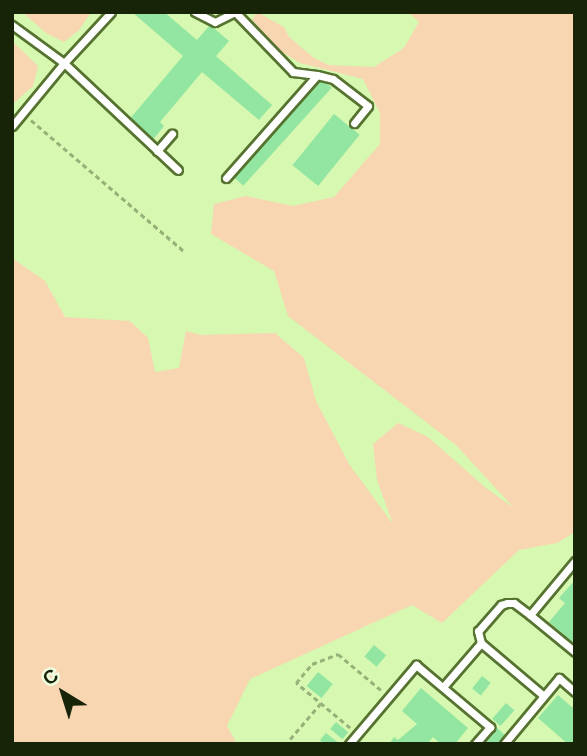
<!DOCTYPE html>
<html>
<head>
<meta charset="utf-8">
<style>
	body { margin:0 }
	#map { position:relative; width:587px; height:756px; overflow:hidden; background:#d6f8b0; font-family:Barlow,sans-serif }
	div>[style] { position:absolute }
	.green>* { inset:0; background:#f8d6b1 }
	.building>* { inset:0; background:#92e6a1; transform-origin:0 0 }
	.path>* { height:2.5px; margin-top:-1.25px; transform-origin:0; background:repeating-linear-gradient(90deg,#97b278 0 5px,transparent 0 8.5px) }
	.roads { filter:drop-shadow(2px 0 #567330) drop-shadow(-2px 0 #567330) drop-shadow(0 2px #567330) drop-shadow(0 -2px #567330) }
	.lane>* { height:7px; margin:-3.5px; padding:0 3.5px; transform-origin:3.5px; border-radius:3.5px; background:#fff }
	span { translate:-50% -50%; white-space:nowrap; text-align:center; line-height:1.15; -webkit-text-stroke:5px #effee1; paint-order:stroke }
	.frame { position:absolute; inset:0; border:14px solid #182408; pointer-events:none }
	.north { position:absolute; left:28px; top:658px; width:70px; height:70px; -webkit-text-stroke:5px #effee1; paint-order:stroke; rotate:322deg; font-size:19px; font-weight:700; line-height:28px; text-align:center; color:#182408 }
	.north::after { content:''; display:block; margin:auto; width:24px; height:32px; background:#182408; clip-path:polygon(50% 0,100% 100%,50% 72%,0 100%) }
</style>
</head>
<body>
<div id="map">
	<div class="green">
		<i style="clip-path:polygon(22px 12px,91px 12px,79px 30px,64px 42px,46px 33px)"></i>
		<i style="clip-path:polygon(257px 12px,284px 27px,289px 37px,314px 58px,329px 65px,374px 67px,404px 48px,419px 22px,408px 12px,575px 12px,575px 532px,557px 543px,519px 550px,442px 623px,412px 605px,250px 679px,227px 726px,237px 744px,12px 744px,12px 258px,45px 281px,65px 317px,130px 321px,148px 338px,155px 372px,179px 368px,186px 331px,201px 335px,275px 333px,304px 358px,316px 401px,349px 464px,393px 524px,377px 480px,373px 444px,398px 423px,428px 437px,486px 488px,514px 508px,456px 445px,288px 316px,274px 271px,211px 234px,214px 204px,246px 196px,293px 206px,334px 197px,380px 144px,380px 113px,363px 79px,300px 63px,279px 50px,252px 20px)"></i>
		<i style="clip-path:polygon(12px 41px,38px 66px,33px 86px,12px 105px)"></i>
	</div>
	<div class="building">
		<i style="clip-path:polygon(132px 12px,164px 12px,197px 40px,210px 25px,229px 41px,216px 56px,272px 105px,259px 120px,202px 72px,160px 122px,164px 126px,152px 141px,128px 121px,183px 56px)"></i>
		<i style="left:322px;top:79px;width:13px;height:132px;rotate:42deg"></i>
		<i style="left:334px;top:114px;width:33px;height:66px;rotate:39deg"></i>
		<i style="clip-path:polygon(575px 580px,575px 638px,572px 642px,549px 622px,565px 603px,559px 598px)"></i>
		<i style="left:374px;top:645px;width:16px;height:15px;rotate:40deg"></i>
		<i style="left:318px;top:672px;width:19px;height:18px;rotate:39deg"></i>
		<i style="left:482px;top:676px;width:11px;height:16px;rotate:38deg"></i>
		<i style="clip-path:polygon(421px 688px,468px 728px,455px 744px,441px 744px,433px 737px,427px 744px,389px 744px,394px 737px,398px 740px,417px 724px,402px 711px)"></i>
		<i style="clip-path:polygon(558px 695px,575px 710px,575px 744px,568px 744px,538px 718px)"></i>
		<i style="left:506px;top:703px;width:11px;height:21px;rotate:41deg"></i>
		<i style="left:336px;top:722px;width:16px;height:9px;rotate:40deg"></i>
		<i style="clip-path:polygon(496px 727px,505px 735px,498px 744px,489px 744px,485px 740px)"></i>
		<i style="clip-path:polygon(326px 733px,340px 744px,324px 744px,320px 740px)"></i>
	</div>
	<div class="path">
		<i style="left:31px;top:120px;width:201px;rotate:40.6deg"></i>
		<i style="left:573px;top:708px;width:3px;rotate:-45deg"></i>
		<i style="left:350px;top:728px;width:70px;rotate:-140.2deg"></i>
		<i style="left:296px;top:683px;width:25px;rotate:-50deg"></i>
		<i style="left:312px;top:664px;width:28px;rotate:-21deg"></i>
		<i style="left:338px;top:654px;width:56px;rotate:39.9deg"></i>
		<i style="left:290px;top:739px;width:48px;rotate:-49.3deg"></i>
	</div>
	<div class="roads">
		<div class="lane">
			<i style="left:195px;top:12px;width:22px;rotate:27deg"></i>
			<i style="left:215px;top:22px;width:22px;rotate:-27deg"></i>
			<i style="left:12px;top:25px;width:64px;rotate:36.2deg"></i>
			<i style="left:64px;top:63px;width:69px;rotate:-47.3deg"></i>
			<i style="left:317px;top:75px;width:16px;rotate:14deg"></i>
			<i style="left:333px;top:79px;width:44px;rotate:37.6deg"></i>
			<i style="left:368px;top:106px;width:22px;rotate:129deg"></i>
			<i style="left:12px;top:126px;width:82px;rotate:-50.5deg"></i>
			<i style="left:64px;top:63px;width:156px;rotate:43.2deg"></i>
			<i style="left:157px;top:151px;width:23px;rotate:-49deg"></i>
			<i style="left:226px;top:178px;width:137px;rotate:-48.5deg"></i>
			<i style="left:317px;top:75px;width:24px;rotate:-173deg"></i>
			<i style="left:293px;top:72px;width:83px;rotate:-134deg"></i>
			<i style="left:575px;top:561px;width:70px;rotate:129.8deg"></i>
			<i style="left:530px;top:615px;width:58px;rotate:39.4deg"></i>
			<i style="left:530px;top:615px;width:20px;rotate:-143deg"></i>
			<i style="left:514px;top:603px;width:7px;rotate:180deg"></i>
			<i style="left:507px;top:603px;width:6px;rotate:162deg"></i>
			<i style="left:501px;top:605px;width:35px;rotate:131deg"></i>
			<i style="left:478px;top:631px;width:12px;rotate:76deg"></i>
			<i style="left:481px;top:643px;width:82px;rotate:40.1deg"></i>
			<i style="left:443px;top:687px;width:58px;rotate:-49.2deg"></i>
			<i style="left:349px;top:744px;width:104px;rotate:-49.7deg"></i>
			<i style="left:416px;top:665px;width:97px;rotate:40deg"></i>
			<i style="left:490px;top:727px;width:23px;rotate:131deg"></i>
			<i style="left:504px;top:744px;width:86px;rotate:-50.2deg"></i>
			<i style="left:559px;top:678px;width:21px;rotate:41deg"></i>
		</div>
	</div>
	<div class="frame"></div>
	<div class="north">С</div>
</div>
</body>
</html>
